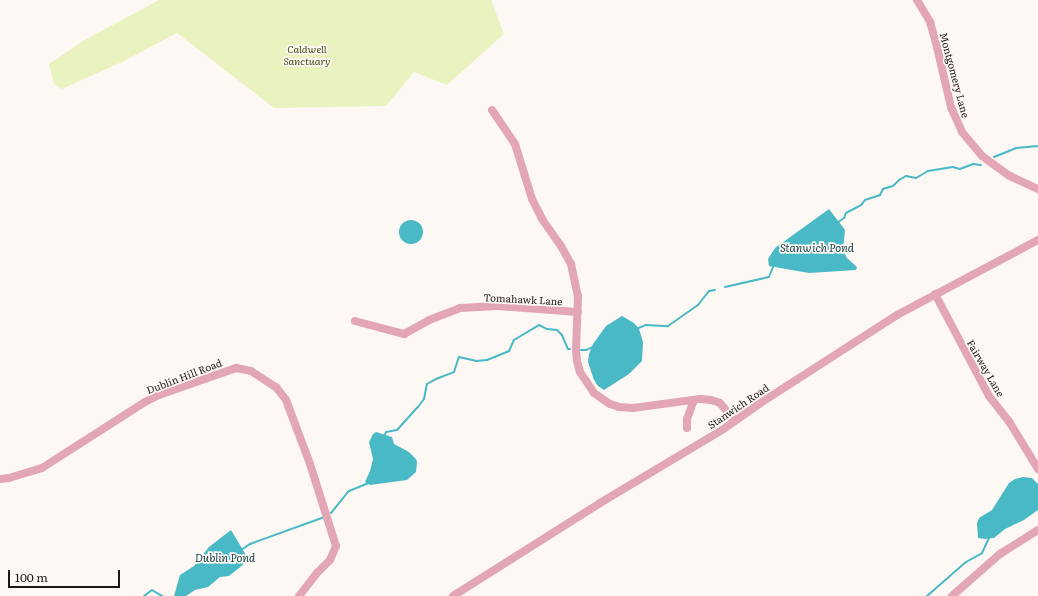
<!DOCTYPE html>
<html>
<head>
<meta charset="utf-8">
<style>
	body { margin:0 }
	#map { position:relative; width:1038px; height:596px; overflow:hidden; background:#fef8f5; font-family:Literata,serif }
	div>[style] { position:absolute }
	.green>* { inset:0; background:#e8f3c0 }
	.water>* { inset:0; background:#48b9c5 }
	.round { border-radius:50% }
	.stream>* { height:2px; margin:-1px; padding:0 1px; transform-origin:1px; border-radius:1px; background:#48b9c5 }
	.minor>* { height:8px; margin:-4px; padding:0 4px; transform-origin:4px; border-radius:4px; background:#e2a6b5 }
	span { translate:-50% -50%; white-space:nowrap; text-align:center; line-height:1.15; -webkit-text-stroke:3.5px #fef8f5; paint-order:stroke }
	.park-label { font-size:10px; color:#434b11; font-style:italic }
	.street-label { font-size:10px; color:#1d1815 }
	.water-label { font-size:11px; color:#13454b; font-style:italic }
	.scale { position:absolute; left:8px; top:570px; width:112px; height:18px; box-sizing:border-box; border:2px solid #1d1815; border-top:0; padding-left:5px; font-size:12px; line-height:14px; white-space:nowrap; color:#1d1815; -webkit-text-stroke:3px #fef8f5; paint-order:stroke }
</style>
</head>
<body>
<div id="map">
	<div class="green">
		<i style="clip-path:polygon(159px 0,491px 0,504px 34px,447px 85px,414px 72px,386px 106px,274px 108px,177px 33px,122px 62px,62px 89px,54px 84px,49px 64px,83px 41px)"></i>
	</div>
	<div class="water">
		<i style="clip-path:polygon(829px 209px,845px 230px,843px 250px,847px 258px,857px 267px,856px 270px,809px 273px,769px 266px,768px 259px,775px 248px)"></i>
		<i class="round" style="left:399px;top:220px;width:24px;height:24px"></i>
		<i style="clip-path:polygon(622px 316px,634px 323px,639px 329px,643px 342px,642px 361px,629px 374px,604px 390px,598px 386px,594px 380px,588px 362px,589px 354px,593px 344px,606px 326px)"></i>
		<i style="clip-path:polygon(376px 432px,392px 437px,394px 444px,409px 452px,416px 459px,417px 462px,416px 472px,407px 480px,370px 485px,365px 482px,370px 471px,373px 459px,369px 442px,373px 434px)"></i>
		<i style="clip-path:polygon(1023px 477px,1032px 478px,1038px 484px,1038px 510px,1024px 520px,1005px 529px,994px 538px,985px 539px,978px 538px,977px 523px,979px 518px,992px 510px,1009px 483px,1015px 479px)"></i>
		<i style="clip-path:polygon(231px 530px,249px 560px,229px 576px,220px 577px,208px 587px,195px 590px,186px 596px,174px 596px,180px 575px,194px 566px,209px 547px)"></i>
	</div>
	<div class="stream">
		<i style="left:994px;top:157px;width:24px;rotate:-22deg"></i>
		<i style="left:1016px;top:148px;width:22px;rotate:-5deg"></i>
		<i style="left:837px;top:223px;width:9px;rotate:-36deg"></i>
		<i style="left:844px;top:218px;width:5px;rotate:-68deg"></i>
		<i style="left:846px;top:213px;width:17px;rotate:-28deg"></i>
		<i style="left:861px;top:205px;width:6px;rotate:-51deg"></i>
		<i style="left:865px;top:200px;width:16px;rotate:-18deg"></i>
		<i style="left:880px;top:195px;width:7px;rotate:-63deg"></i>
		<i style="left:883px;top:189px;width:10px;rotate:-17deg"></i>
		<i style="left:893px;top:186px;width:8px;rotate:-45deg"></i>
		<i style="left:899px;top:180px;width:8px;rotate:-30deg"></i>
		<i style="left:906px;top:176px;width:10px;rotate:11deg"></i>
		<i style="left:916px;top:178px;width:14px;rotate:-30deg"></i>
		<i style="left:928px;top:171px;width:25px;rotate:-9deg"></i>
		<i style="left:953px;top:167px;width:7px;rotate:16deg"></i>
		<i style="left:960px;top:169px;width:14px;rotate:-21deg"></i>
		<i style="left:973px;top:164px;width:8px;rotate:7deg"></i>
		<i style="left:725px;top:287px;width:45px;rotate:-12.8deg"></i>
		<i style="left:769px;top:277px;width:11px;rotate:-68deg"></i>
		<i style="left:636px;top:329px;width:11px;rotate:-22deg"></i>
		<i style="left:646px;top:325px;width:22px;rotate:3deg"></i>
		<i style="left:668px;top:326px;width:37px;rotate:-35deg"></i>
		<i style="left:698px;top:305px;width:18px;rotate:-52deg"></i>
		<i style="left:709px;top:291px;width:6px;rotate:-9deg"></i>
		<i style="left:581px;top:350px;width:5px"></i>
		<i style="left:586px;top:350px;width:8px;rotate:-23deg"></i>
		<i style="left:384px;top:437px;width:5px;rotate:-68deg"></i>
		<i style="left:386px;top:432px;width:11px;rotate:-10deg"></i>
		<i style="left:397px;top:430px;width:31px;rotate:-48deg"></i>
		<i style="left:418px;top:407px;width:10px;rotate:-53deg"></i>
		<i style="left:424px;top:399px;width:15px;rotate:-79deg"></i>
		<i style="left:427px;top:384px;width:10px;rotate:-29deg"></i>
		<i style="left:436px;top:379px;width:19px;rotate:-21deg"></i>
		<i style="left:454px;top:372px;width:16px;rotate:-72deg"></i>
		<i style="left:459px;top:357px;width:17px;rotate:13deg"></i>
		<i style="left:476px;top:361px;width:11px;rotate:-5deg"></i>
		<i style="left:487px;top:360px;width:24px;rotate:-22deg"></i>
		<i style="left:509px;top:351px;width:12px;rotate:-66deg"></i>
		<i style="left:514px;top:340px;width:29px;rotate:-31deg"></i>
		<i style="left:539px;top:325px;width:9px;rotate:27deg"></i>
		<i style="left:547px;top:329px;width:10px;rotate:6deg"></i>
		<i style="left:557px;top:330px;width:7px;rotate:45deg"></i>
		<i style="left:562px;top:335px;width:15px;rotate:67deg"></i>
		<i style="left:568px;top:349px;width:2px"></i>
		<i style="left:331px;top:513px;width:28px;rotate:-51deg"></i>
		<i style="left:349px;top:491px;width:22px;rotate:-22deg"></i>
		<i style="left:241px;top:550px;width:11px;rotate:-34deg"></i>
		<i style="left:250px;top:544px;width:77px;rotate:-19.9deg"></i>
		<i style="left:144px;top:596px;width:10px;rotate:-37deg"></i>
		<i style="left:152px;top:590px;width:12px;rotate:31deg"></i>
		<i style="left:927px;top:596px;width:52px;rotate:-41.1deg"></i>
		<i style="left:966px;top:562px;width:18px;rotate:-29deg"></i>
		<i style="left:982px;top:553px;width:19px;rotate:-65deg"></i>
	</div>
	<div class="minor">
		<i style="left:917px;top:0;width:26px;rotate:59deg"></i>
		<i style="left:930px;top:22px;width:26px;rotate:74deg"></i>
		<i style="left:937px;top:47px;width:62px;rotate:76.9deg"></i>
		<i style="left:951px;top:107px;width:27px;rotate:66deg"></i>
		<i style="left:962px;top:132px;width:31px;rotate:50deg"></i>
		<i style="left:982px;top:156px;width:34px;rotate:36deg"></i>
		<i style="left:1010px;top:176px;width:31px;rotate:25deg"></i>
		<i style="left:492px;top:110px;width:41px;rotate:55.9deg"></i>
		<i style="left:515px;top:144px;width:58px;rotate:72.8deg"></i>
		<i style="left:532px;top:199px;width:22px;rotate:63deg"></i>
		<i style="left:542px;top:219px;width:33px;rotate:55deg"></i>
		<i style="left:561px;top:246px;width:21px;rotate:61deg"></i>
		<i style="left:571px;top:264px;width:33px;rotate:78deg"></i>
		<i style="left:578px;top:296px;width:54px;rotate:92.1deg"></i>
		<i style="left:576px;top:350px;width:11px;rotate:85deg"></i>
		<i style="left:577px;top:361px;width:11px;rotate:75deg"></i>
		<i style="left:580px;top:372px;width:25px;rotate:56deg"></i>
		<i style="left:594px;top:393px;width:19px;rotate:35deg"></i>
		<i style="left:610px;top:404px;width:9px;rotate:18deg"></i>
		<i style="left:619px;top:407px;width:14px;rotate:4deg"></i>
		<i style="left:633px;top:408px;width:68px;rotate:-7.7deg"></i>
		<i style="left:700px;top:399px;width:11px;rotate:5deg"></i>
		<i style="left:711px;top:400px;width:9px;rotate:18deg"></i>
		<i style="left:720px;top:403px;width:23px;rotate:50deg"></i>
		<i style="left:935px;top:294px;width:115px;rotate:62.1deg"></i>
		<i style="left:989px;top:396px;width:34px;rotate:52deg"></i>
		<i style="left:1010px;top:423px;width:54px;rotate:58.7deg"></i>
		<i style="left:355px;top:321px;width:51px;rotate:14.9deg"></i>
		<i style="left:404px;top:334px;width:29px;rotate:-29deg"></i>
		<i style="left:429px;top:320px;width:33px;rotate:-21deg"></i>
		<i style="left:460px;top:308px;width:38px;rotate:-3deg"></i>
		<i style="left:498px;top:306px;width:80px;rotate:4.3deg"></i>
		<i style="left:687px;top:428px;width:9px;rotate:-90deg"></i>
		<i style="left:687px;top:419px;width:20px;rotate:-70deg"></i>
		<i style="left:0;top:479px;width:9px;rotate:-6deg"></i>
		<i style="left:9px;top:478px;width:34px;rotate:-17deg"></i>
		<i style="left:42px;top:468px;width:122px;rotate:-32.7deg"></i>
		<i style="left:145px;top:402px;width:16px;rotate:-27deg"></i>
		<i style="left:159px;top:395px;width:82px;rotate:-19.3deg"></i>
		<i style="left:236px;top:368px;width:15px;rotate:11deg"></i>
		<i style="left:251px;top:371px;width:30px;rotate:33deg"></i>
		<i style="left:276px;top:387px;width:16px;rotate:52deg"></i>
		<i style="left:286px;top:400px;width:68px;rotate:69.4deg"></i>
		<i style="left:310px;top:464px;width:86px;rotate:72.4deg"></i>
		<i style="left:336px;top:546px;width:15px;rotate:113deg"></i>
		<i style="left:330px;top:560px;width:18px;rotate:135deg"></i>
		<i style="left:317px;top:573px;width:29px;rotate:128deg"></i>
		<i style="left:453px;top:596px;width:174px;rotate:-32.3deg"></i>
		<i style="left:600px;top:503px;width:142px;rotate:-30.9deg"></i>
		<i style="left:722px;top:430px;width:45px;rotate:-35.1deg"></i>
		<i style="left:759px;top:404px;width:164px;rotate:-32.8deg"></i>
		<i style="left:897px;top:315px;width:160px;rotate:-28deg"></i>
		<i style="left:952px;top:596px;width:64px;rotate:-41.2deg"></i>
		<i style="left:1000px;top:554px;width:45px;rotate:-32.3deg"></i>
	</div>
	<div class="park-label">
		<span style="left:307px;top:54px">Caldwell<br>Sanctuary</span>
	</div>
	<div class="street-label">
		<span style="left:955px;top:75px;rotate:75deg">Montgomery Lane</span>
		<span style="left:523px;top:299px;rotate:3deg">Tomahawk Lane</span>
		<span style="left:986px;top:368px;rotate:60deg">Fairway Lane</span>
		<span style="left:184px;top:376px;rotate:-21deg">Dublin Hill Road</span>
		<span style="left:738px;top:406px;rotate:-34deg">Stanwich Road</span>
	</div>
	<div class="water-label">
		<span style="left:817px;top:247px">Stanwich Pond</span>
		<span style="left:225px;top:557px">Dublin Pond</span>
	</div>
	<div class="scale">100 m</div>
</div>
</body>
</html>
